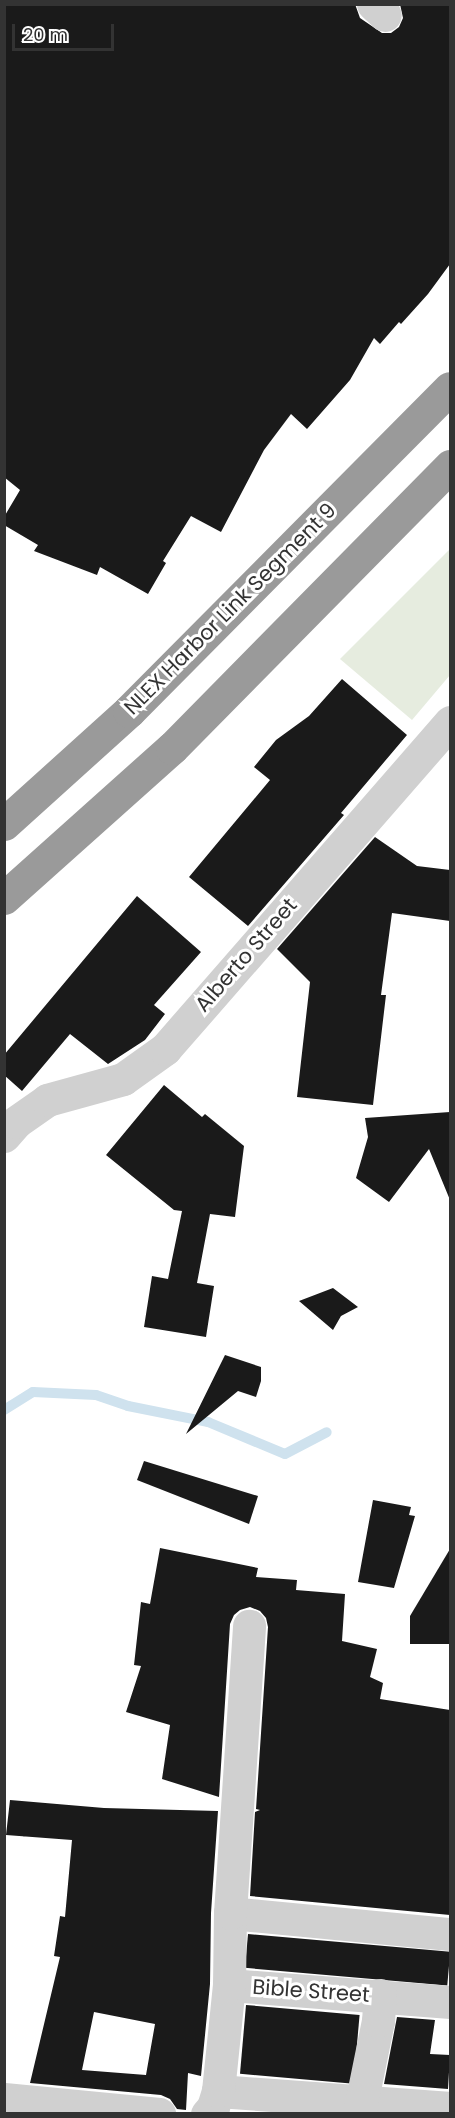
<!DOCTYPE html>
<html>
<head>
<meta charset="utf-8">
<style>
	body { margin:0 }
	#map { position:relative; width:455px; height:2118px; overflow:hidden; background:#fff; font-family:Poppins,sans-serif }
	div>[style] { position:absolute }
	.green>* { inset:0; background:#e6ecdf }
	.stream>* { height:10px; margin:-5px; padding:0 5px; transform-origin:5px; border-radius:5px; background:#cfe2ee }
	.building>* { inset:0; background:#1a1a1a; transform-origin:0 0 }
	.minor>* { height:33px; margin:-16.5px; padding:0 16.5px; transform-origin:16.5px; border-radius:16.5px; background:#d0d0d0 }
	.highway>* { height:33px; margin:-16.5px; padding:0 16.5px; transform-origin:16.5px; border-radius:16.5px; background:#9a9a9a }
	span { translate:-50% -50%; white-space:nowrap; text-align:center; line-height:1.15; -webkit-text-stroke:6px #fff; paint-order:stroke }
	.street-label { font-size:21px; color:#333 }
	.frame { position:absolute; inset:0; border:6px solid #333; pointer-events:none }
	.scale { position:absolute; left:12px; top:24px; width:102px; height:27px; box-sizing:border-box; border:3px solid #333; border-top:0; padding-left:8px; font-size:18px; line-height:21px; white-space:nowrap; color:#333; -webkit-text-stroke:4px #fff; paint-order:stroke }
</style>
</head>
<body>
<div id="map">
	<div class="green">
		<i style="clip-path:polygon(450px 549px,450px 675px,412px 720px,340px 659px)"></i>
	</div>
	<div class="stream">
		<i style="left:4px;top:1410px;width:34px;rotate:-32deg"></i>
		<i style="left:33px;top:1392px;width:63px;rotate:2.7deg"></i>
		<i style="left:96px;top:1395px;width:34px;rotate:19deg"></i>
		<i style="left:128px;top:1406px;width:82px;rotate:11.3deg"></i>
		<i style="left:208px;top:1422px;width:83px;rotate:22.6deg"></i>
		<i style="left:285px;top:1454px;width:47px;rotate:-27.6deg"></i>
	</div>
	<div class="building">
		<i style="clip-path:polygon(4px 4px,355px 4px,360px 18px,382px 33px,391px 33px,399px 27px,403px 18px,400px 4px,450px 4px,450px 264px,428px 294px,401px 324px,399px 322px,380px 344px,374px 338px,350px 380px,307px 429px,291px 414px,264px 450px,221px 532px,191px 516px,163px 561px,166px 563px,148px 594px,100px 567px,97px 575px,34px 551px,38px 545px,4px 525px,4px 517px,20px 490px,4px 477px)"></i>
		<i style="clip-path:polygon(342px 679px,407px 735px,341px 813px,344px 815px,248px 926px,189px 877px,270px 780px,254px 767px,276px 740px,309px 716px)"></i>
		<i style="clip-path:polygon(375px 837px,417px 866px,450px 870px,450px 921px,392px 913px,381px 995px,386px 995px,373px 1105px,297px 1097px,310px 982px,277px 949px)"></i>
		<i style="clip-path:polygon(137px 896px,201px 952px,154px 1005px,165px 1014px,145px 1040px,108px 1064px,70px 1034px,22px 1091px,4px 1075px,4px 1055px)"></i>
		<i style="clip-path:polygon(164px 1085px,202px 1117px,205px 1114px,244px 1146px,235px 1217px,210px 1214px,197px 1283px,214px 1286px,206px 1337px,144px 1327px,152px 1276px,168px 1279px,182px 1211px,174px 1210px,106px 1155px)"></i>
		<i style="clip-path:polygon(450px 1112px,450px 1200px,429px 1149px,389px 1202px,356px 1178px,368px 1137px,365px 1118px)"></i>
		<i style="clip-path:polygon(333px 1288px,358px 1307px,341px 1316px,333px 1330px,299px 1301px)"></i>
		<i style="clip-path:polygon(225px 1355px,261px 1367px,261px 1381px,256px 1397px,238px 1391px,186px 1434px)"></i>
		<i style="clip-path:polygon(144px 1461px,258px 1496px,249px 1524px,137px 1480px)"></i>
		<i style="clip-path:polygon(373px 1500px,411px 1507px,409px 1515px,415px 1516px,394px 1588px,358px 1582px)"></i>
		<i style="clip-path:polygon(160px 1548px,258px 1568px,256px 1577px,297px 1580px,296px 1590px,345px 1594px,342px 1641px,377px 1649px,370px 1677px,383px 1683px,380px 1699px,450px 1710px,450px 1915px,250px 1896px,255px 1812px,260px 1810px,256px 1809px,268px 1627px,266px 1618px,260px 1611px,250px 1607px,240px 1610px,234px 1615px,230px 1624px,219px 1797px,162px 1779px,170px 1725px,126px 1712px,141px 1666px,134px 1665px,141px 1602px,150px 1604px)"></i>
		<i style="clip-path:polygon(450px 1549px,450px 1644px,410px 1644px,410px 1616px)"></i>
		<i style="clip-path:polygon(evenodd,10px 1800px,104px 1808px,218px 1811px,211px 1913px,210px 1984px,201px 2076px,188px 2073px,186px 2110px,177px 2109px,170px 2099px,161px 2095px,30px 2083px,60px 1957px,54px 1956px,60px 1916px,65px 1917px,72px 1840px,6px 1835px,10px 1800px,94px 2012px,155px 2024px,146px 2075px,82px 2070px,94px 2012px)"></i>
		<i style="left:248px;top:1934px;width:203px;height:34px;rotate:5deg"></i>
		<i style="left:246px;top:2005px;width:114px;height:69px;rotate:5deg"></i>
		<i style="clip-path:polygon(397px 2017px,435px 2020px,430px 2054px,450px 2055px,448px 2089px,384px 2084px)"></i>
	</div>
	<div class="minor">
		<i style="left:373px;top:4px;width:16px;rotate:43deg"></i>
		<i style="left:4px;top:1136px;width:18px;rotate:-49deg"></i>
		<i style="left:16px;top:1122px;width:38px;rotate:-35deg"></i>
		<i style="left:47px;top:1100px;width:79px;rotate:-15.4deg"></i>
		<i style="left:123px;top:1079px;width:52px;rotate:-35.5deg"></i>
		<i style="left:165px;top:1049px;width:434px;rotate:-48.9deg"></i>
		<i style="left:230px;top:1913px;width:221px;rotate:5.5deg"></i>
		<i style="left:229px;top:1985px;width:222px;rotate:4.4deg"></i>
		<i style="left:218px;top:2091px;width:233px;rotate:4.2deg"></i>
		<i style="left:4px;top:2099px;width:156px;rotate:5.5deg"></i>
		<i style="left:207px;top:2114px;width:9px;rotate:-49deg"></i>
		<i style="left:213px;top:2107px;width:17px;rotate:-73deg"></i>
		<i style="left:218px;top:2091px;width:107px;rotate:-84.1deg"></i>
		<i style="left:229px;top:1985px;width:72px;rotate:-89.2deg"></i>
		<i style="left:230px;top:1913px;width:288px;rotate:-86.2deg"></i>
		<i style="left:359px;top:2114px;width:95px;rotate:-78.5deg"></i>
		<i style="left:378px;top:2021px;width:26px;rotate:-86deg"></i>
	</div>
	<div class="highway">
		<i style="left:4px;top:824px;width:169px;rotate:-42.1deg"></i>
		<i style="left:129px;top:711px;width:455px;rotate:-45.2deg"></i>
		<i style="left:4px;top:898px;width:225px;rotate:-41.8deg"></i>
		<i style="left:172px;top:748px;width:396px;rotate:-45.4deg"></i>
	</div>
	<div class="street-label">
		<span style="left:230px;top:609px;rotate:-45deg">NLEX Harbor Link Segment 9</span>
		<span style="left:246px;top:955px;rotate:-49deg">Alberto Street</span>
		<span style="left:311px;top:1991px;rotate:4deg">Bible Street</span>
	</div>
	<div class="frame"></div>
	<div class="scale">20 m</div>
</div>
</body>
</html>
